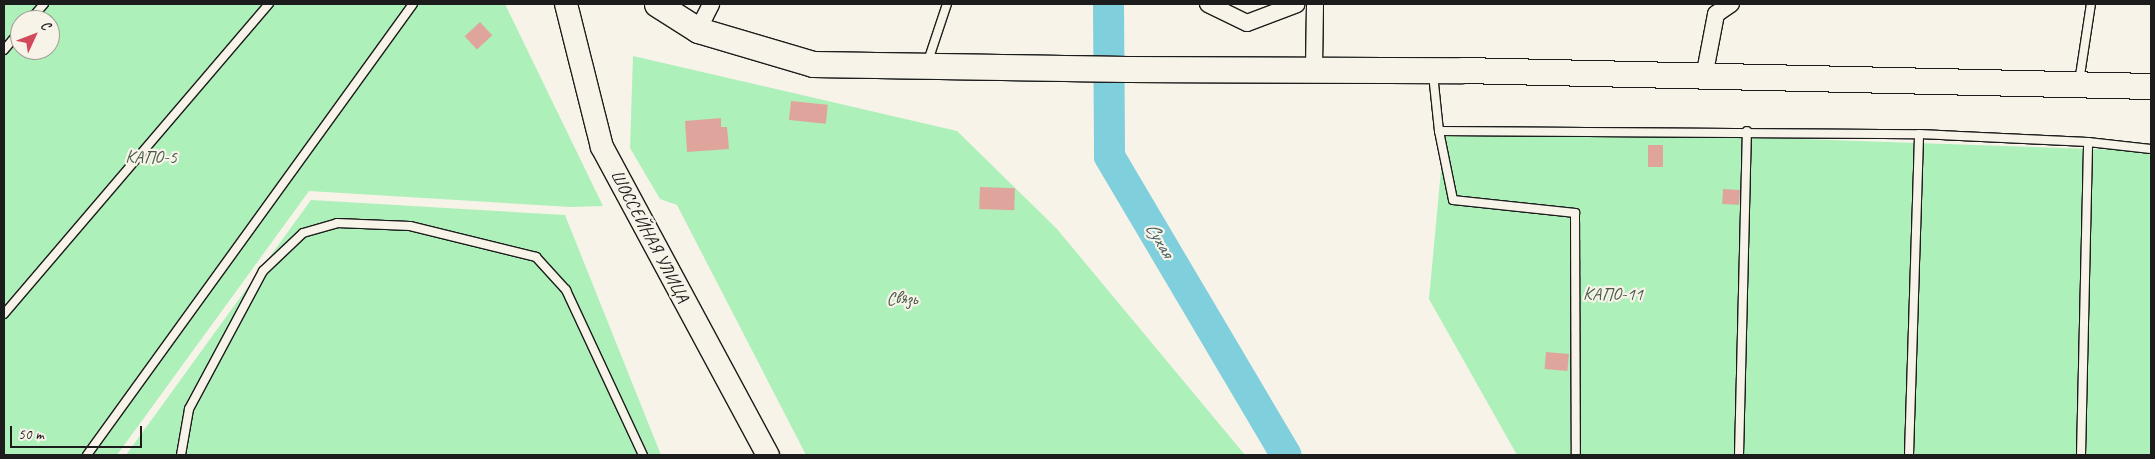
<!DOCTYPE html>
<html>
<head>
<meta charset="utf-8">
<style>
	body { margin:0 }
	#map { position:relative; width:2155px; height:459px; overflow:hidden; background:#f7f3e8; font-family:Caveat,sans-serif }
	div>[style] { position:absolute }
	.green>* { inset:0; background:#adf0ba }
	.river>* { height:31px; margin:-15.5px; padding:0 15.5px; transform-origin:15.5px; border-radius:15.5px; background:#80cfdc }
	.building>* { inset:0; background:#dfa59d; transform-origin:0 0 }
	.roads { filter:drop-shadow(1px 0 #1c1c1c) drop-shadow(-1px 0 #1c1c1c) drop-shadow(0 1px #1c1c1c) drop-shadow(0 -1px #1c1c1c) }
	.lane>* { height:8px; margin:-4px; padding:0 4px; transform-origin:4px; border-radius:4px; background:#f7f3e8 }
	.street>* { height:16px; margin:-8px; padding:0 8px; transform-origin:8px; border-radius:8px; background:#f7f3e8 }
	.secondary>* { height:22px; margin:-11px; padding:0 11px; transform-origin:11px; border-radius:11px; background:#f7f3e8 }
	.primary>* { height:25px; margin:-12.5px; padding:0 12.5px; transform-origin:12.5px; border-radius:12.5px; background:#f7f3e8 }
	span { translate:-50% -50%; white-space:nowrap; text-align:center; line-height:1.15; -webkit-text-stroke:4.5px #f7f3e8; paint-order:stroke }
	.park-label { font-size:18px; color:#485c4b }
	.street-label { font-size:18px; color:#1c1c1c }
	.water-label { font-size:19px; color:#3f5b5f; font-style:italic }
	.frame { position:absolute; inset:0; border:5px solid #1c1c1c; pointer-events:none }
	.north { position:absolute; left:10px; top:10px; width:50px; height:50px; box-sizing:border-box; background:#f7f3e8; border:1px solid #9f9d96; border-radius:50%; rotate:47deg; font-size:14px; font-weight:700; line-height:20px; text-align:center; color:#1c1c1c }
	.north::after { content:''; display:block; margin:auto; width:18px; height:22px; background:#d1495b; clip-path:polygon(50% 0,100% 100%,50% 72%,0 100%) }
	.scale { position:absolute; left:10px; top:426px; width:132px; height:22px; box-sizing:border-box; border:2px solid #1c1c1c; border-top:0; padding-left:6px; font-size:15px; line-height:18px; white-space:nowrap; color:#1c1c1c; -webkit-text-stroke:4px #f7f3e8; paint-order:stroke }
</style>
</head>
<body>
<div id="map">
	<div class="green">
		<i style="clip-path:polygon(evenodd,4px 4px,505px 4px,603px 206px,571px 207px,309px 191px,117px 455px,4px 455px,4px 4px,20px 20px,50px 20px,50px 50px,20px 50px,20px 20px)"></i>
		<i style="clip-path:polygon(633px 56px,957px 131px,1057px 229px,1245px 455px,806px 455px,677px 205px,660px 199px,630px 148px)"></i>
		<i style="clip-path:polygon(1445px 127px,2151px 151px,2151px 455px,1517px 455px,1429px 299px)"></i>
		<i style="clip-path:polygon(311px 200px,565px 215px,661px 455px,126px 455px)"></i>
	</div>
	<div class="river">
		<i style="left:1108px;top:4px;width:152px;rotate:89.6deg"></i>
		<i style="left:1109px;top:156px;width:347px;rotate:59.4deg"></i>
	</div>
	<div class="building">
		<i style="left:480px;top:22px;width:18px;height:21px;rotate:47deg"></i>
		<i style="left:791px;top:101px;width:37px;height:19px;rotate:6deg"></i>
		<i style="clip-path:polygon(721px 118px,721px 127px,727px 127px,729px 149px,687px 152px,685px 121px)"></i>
		<i style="left:1648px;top:145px;width:15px;height:22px"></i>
		<i style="left:980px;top:187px;width:35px;height:22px;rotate:2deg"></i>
		<i style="left:1723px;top:189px;width:17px;height:15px;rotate:3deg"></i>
		<i style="left:1546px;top:352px;width:23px;height:17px;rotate:5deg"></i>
	</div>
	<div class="roads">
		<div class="lane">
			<i style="left:30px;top:20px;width:21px;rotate:-49deg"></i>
			<i style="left:4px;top:50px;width:25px;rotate:-50deg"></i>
			<i style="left:928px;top:61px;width:60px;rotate:-71.6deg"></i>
			<i style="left:1433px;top:74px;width:57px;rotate:84deg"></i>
			<i style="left:1439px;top:131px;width:480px;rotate:0.4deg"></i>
			<i style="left:1919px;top:134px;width:169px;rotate:2.7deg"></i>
			<i style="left:2088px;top:142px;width:63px;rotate:6.3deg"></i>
			<i style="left:2079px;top:82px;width:79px;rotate:-81.3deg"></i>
			<i style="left:1439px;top:131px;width:70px;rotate:78.5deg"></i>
			<i style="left:1453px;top:200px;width:123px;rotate:6.1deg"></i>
			<i style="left:1575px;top:213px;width:242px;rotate:89.8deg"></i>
			<i style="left:4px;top:314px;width:408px;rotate:-49.5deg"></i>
			<i style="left:87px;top:455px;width:556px;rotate:-54.14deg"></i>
			<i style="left:181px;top:455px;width:47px;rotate:-80.1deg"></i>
			<i style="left:189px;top:409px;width:157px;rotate:-61.8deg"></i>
			<i style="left:263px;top:271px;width:55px;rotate:-43.5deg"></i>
			<i style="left:303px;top:233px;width:35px;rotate:-16deg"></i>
			<i style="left:337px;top:223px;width:73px;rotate:2.4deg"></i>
			<i style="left:410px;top:226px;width:130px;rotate:13.8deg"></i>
			<i style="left:536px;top:257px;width:45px;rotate:47.7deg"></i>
			<i style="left:566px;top:290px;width:182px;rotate:65deg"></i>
			<i style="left:1739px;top:455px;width:324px;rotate:-88.6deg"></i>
			<i style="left:1909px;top:455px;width:321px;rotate:-88.2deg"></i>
			<i style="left:2081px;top:455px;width:313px;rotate:-88.7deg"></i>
		</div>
		<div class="street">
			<i style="left:1208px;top:4px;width:43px;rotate:26deg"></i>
			<i style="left:1247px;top:23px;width:53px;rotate:-20.8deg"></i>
			<i style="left:698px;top:30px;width:29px;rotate:-63deg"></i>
			<i style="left:1314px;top:68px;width:64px;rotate:-89.1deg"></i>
			<i style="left:1704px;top:77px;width:64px;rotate:-79.2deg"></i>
			<i style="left:1716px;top:14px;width:18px;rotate:-34deg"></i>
		</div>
		<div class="secondary">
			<i style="left:566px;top:4px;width:147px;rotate:75.9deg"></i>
			<i style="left:602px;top:147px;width:350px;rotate:61.7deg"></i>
		</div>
		<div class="primary">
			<i style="left:657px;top:4px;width:49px;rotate:32.4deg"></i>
			<i style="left:698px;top:30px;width:120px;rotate:16.5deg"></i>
			<i style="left:813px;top:64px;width:314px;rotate:0.9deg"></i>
			<i style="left:1127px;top:69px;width:335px;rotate:0.2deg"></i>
			<i style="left:1462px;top:70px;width:689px;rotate:1.33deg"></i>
		</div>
	</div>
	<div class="park-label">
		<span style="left:151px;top:157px">КАПО-5</span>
		<span style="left:1613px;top:294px">КАПО-11</span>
		<span style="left:902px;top:298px">Связь</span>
	</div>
	<div class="street-label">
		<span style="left:650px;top:236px;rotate:62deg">ШОССЕЙНАЯ УЛИЦА</span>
	</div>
	<div class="water-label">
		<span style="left:1159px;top:240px;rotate:59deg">Сухая</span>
	</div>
	<div class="frame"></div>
	<div class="north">С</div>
	<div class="scale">50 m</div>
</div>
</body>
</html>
